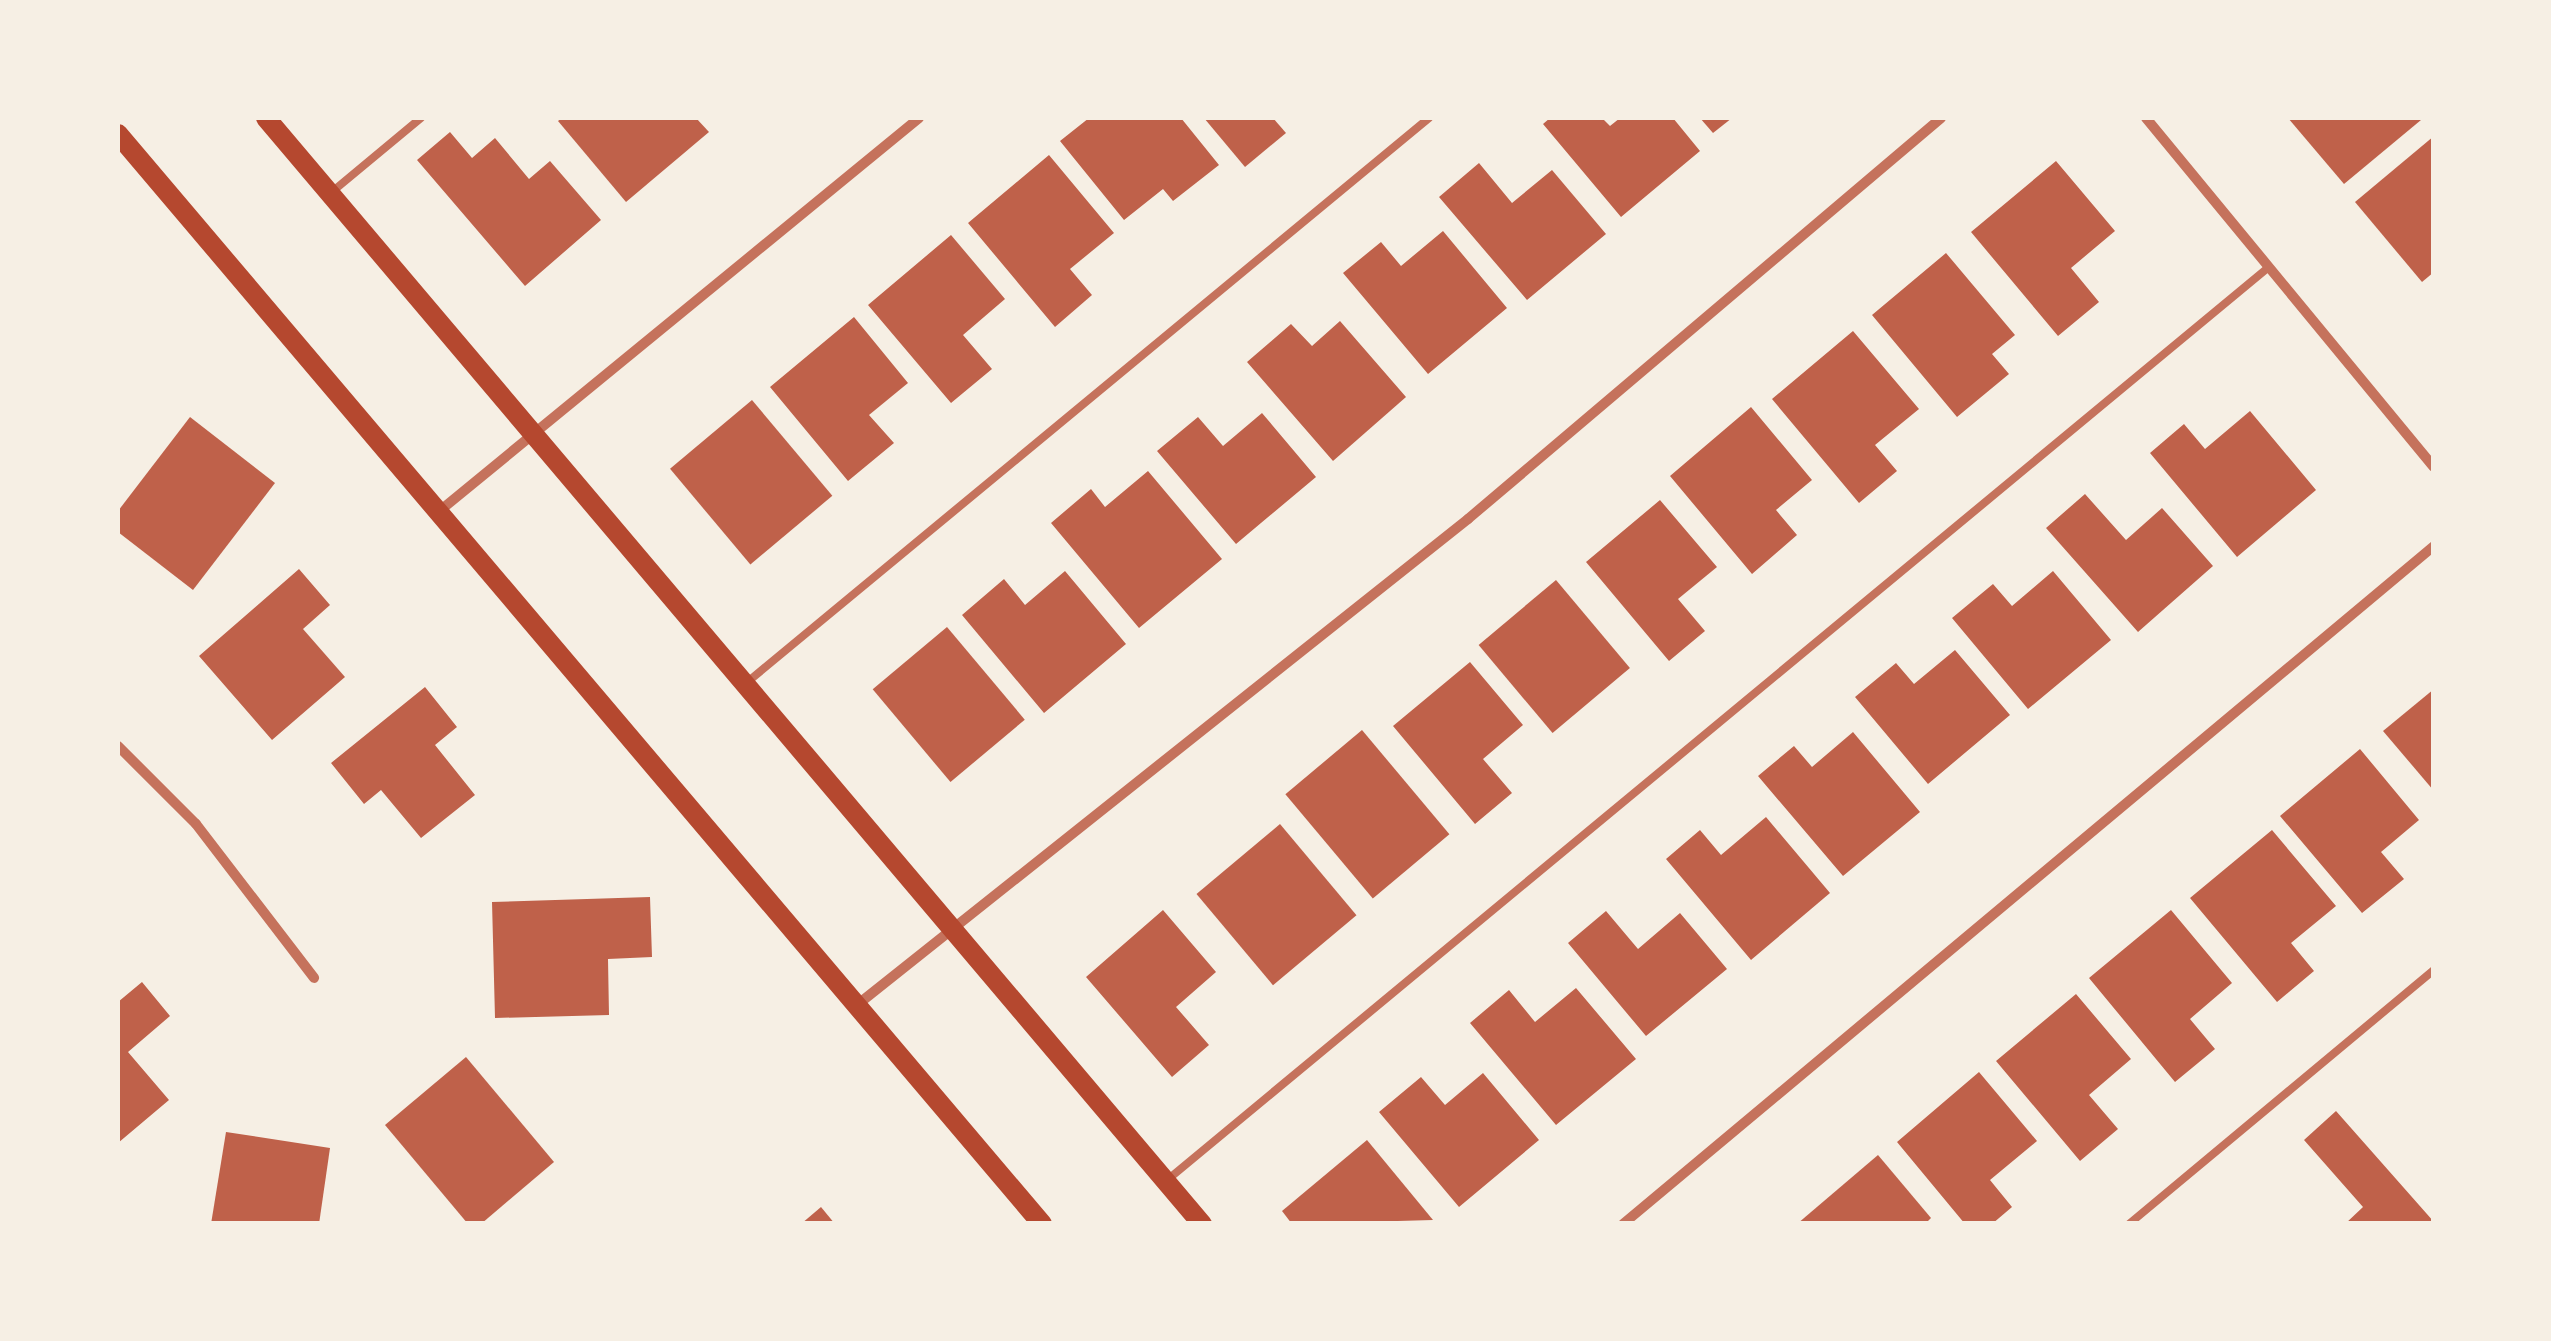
<!DOCTYPE html>
<html>
<head>
<meta charset="utf-8">
<style>
	body { margin:0 }
	#map { position:relative; width:2551px; height:1341px; overflow:hidden; background:#f6efe4; font-family:"Nunito Sans",sans-serif }
	div>[style] { position:absolute }
	.building>* { inset:0; background:#bf614a; transform-origin:0 0 }
	.service>* { height:8px; margin:-4px; padding:0 4px; transform-origin:4px; border-radius:4px; background:#c5725c }
	.minor>* { height:10px; margin:-5px; padding:0 5px; transform-origin:5px; border-radius:5px; background:#c5725c }
	.secondary>* { height:20px; margin:-10px; padding:0 10px; transform-origin:10px; border-radius:10px; background:#b5482f }
	span { translate:-50% -50%; white-space:nowrap; text-align:center; line-height:1.15; -webkit-text-stroke:8px #f6efe4; paint-order:stroke }
	.frame { position:absolute; inset:0; border:120px solid #f6efe4; pointer-events:none }
</style>
</head>
<body>
<div id="map">
	<div class="building">
		<i style="clip-path:polygon(562px 118px,696px 118px,709px 132px,626px 202px,558px 121px)"></i>
		<i style="clip-path:polygon(1089px 118px,1181px 118px,1219px 165px,1173px 201px,1163px 189px,1124px 220px,1060px 141px)"></i>
		<i style="clip-path:polygon(1204px 118px,1273px 118px,1286px 133px,1245px 167px)"></i>
		<i style="clip-path:polygon(1550px 118px,1602px 118px,1610px 126px,1620px 118px,1673px 118px,1700px 151px,1621px 217px,1543px 124px)"></i>
		<i style="clip-path:polygon(1700px 118px,1732px 118px,1713px 133px)"></i>
		<i style="clip-path:polygon(2288px 118px,2419px 118px,2421px 120px,2344px 184px)"></i>
		<i style="clip-path:polygon(450px 132px,472px 158px,495px 138px,529px 179px,550px 161px,601px 220px,525px 286px,417px 160px)"></i>
		<i style="clip-path:polygon(2434px 136px,2434px 272px,2422px 282px,2355px 202px)"></i>
		<i style="clip-path:polygon(1049px 155px,1114px 233px,1070px 269px,1092px 295px,1055px 327px,968px 223px)"></i>
		<i style="clip-path:polygon(2056px 161px,2115px 231px,2071px 268px,2099px 302px,2058px 336px,1971px 232px)"></i>
		<i style="clip-path:polygon(1479px 163px,1512px 203px,1552px 170px,1606px 234px,1527px 300px,1439px 197px)"></i>
		<i style="clip-path:polygon(1443px 231px,1507px 308px,1428px 374px,1343px 273px,1381px 242px,1401px 266px)"></i>
		<i style="clip-path:polygon(951px 235px,1005px 299px,963px 335px,992px 369px,951px 403px,868px 305px)"></i>
		<i style="clip-path:polygon(1946px 253px,2015px 335px,1992px 354px,2009px 374px,1957px 417px,1872px 315px)"></i>
		<i style="clip-path:polygon(854px 317px,908px 383px,869px 415px,894px 443px,848px 481px,770px 387px)"></i>
		<i style="clip-path:polygon(1340px 321px,1406px 397px,1333px 461px,1247px 362px,1291px 324px,1312px 346px)"></i>
		<i style="clip-path:polygon(1853px 331px,1919px 409px,1875px 445px,1897px 471px,1859px 503px,1772px 399px)"></i>
		<i style="left:752px;top:400px;width:125px;height:107px;rotate:50deg"></i>
		<i style="clip-path:polygon(1751px 407px,1812px 480px,1776px 510px,1797px 535px,1752px 574px,1670px 476px)"></i>
		<i style="clip-path:polygon(2250px 411px,2316px 490px,2237px 557px,2150px 453px,2184px 424px,2205px 449px)"></i>
		<i style="clip-path:polygon(1262px 413px,1316px 477px,1236px 544px,1157px 451px,1198px 417px,1223px 446px)"></i>
		<i style="clip-path:polygon(190px 417px,275px 483px,193px 590px,118px 532px,118px 511px)"></i>
		<i style="clip-path:polygon(1148px 471px,1222px 559px,1139px 628px,1051px 523px,1091px 489px,1105px 507px)"></i>
		<i style="clip-path:polygon(2085px 494px,2126px 540px,2162px 508px,2213px 566px,2138px 632px,2046px 528px)"></i>
		<i style="clip-path:polygon(1660px 500px,1717px 567px,1678px 599px,1705px 631px,1669px 661px,1586px 562px)"></i>
		<i style="clip-path:polygon(299px 569px,330px 605px,303px 629px,345px 677px,272px 740px,199px 656px)"></i>
		<i style="clip-path:polygon(1065px 571px,1126px 644px,1044px 713px,962px 615px,1004px 579px,1025px 605px)"></i>
		<i style="clip-path:polygon(2053px 571px,2111px 640px,2028px 709px,1952px 618px,1993px 584px,2012px 606px)"></i>
		<i style="left:1556px;top:580px;width:115px;height:101px;rotate:50deg"></i>
		<i style="left:947px;top:627px;width:121px;height:97px;rotate:50deg"></i>
		<i style="clip-path:polygon(1955px 650px,2010px 715px,1928px 784px,1855px 697px,1896px 663px,1914px 684px)"></i>
		<i style="clip-path:polygon(1470px 662px,1523px 725px,1483px 759px,1512px 793px,1475px 824px,1393px 726px)"></i>
		<i style="clip-path:polygon(425px 687px,457px 727px,435px 745px,475px 795px,421px 838px,381px 790px,364px 804px,331px 763px)"></i>
		<i style="clip-path:polygon(2434px 689px,2434px 791px,2383px 731px)"></i>
		<i style="left:1362px;top:730px;width:136px;height:100px;rotate:50deg"></i>
		<i style="clip-path:polygon(1853px 732px,1920px 812px,1843px 876px,1758px 776px,1794px 746px,1812px 767px)"></i>
		<i style="clip-path:polygon(2360px 749px,2419px 820px,2381px 852px,2404px 879px,2362px 913px,2280px 816px)"></i>
		<i style="clip-path:polygon(1766px 817px,1830px 893px,1751px 960px,1666px 859px,1700px 830px,1721px 855px)"></i>
		<i style="left:1280px;top:824px;width:119px;height:109px;rotate:50deg"></i>
		<i style="clip-path:polygon(2272px 830px,2336px 906px,2291px 943px,2314px 971px,2277px 1002px,2190px 898px)"></i>
		<i style="clip-path:polygon(650px 897px,652px 957px,608px 959px,609px 1015px,495px 1018px,492px 902px)"></i>
		<i style="clip-path:polygon(1163px 910px,1216px 972px,1176px 1007px,1209px 1045px,1172px 1077px,1086px 977px)"></i>
		<i style="clip-path:polygon(2171px 910px,2232px 983px,2190px 1019px,2215px 1049px,2175px 1082px,2089px 978px)"></i>
		<i style="clip-path:polygon(1606px 911px,1638px 949px,1680px 913px,1727px 969px,1646px 1036px,1568px 943px)"></i>
		<i style="clip-path:polygon(142px 982px,170px 1016px,128px 1052px,169px 1100px,118px 1143px,118px 1002px)"></i>
		<i style="clip-path:polygon(1576px 988px,1636px 1059px,1556px 1125px,1470px 1023px,1509px 990px,1535px 1022px)"></i>
		<i style="clip-path:polygon(2076px 994px,2131px 1059px,2089px 1095px,2118px 1129px,2080px 1161px,1996px 1061px)"></i>
		<i style="clip-path:polygon(466px 1057px,554px 1162px,481px 1224px,468px 1224px,385px 1125px)"></i>
		<i style="clip-path:polygon(1979px 1072px,2037px 1141px,1990px 1180px,2012px 1207px,1992px 1224px,1965px 1224px,1897px 1142px)"></i>
		<i style="clip-path:polygon(1483px 1073px,1539px 1140px,1459px 1207px,1379px 1112px,1421px 1077px,1445px 1105px)"></i>
		<i style="clip-path:polygon(2336px 1111px,2434px 1222px,2434px 1224px,2345px 1224px,2363px 1207px,2304px 1140px)"></i>
		<i style="clip-path:polygon(226px 1132px,330px 1148px,319px 1224px,211px 1224px)"></i>
		<i style="clip-path:polygon(1367px 1140px,1433px 1220px,1292px 1224px,1282px 1211px)"></i>
		<i style="clip-path:polygon(1878px 1155px,1931px 1218px,1925px 1224px,1797px 1224px)"></i>
		<i style="clip-path:polygon(821px 1207px,835px 1224px,801px 1224px)"></i>
	</div>
	<div class="service">
		<i style="left:333px;top:191px;width:114px;rotate:-39.7deg"></i>
		<i style="left:745px;top:684px;width:888px;rotate:-39.61deg"></i>
		<i style="left:1166px;top:1181px;width:1432px;rotate:-39.65deg"></i>
		<i style="left:2129px;top:1224px;width:397px;rotate:-39.8deg"></i>
	</div>
	<div class="minor">
		<i style="left:2146px;top:118px;width:452px;rotate:50.5deg"></i>
		<i style="left:437px;top:513px;width:623px;rotate:-39.33deg"></i>
		<i style="left:118px;top:746px;width:110px;rotate:45deg"></i>
		<i style="left:196px;top:824px;width:194px;rotate:52.5deg"></i>
		<i style="left:857px;top:1005px;width:781px;rotate:-38.5deg"></i>
		<i style="left:1468px;top:519px;width:620px;rotate:-40.29deg"></i>
		<i style="left:1623px;top:1224px;width:1057px;rotate:-39.9deg"></i>
	</div>
	<div class="secondary">
		<i style="left:266px;top:118px;width:1449px;rotate:49.76deg"></i>
		<i style="left:118px;top:134px;width:1429px;rotate:49.71deg"></i>
	</div>
	<div class="frame"></div>
</div>
</body>
</html>
